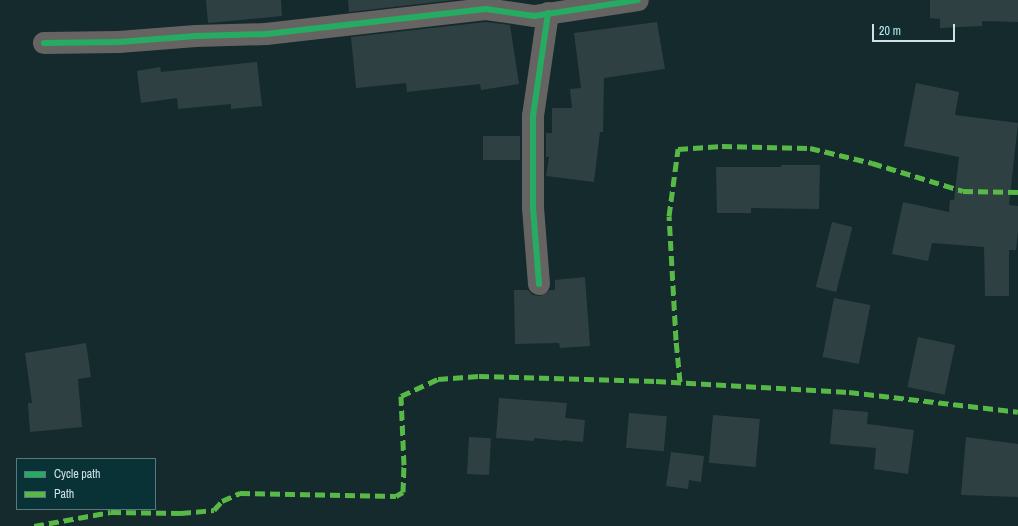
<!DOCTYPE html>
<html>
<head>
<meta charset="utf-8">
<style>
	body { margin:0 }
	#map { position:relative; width:1018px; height:526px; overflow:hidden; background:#142a2c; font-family:"Archivo Narrow",sans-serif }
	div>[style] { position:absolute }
	.building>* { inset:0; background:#2f4043; transform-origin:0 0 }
	.street>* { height:22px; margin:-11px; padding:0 11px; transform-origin:11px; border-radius:11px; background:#666462 }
	.quiet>* { height:5px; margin-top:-2.5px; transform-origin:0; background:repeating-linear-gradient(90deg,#58b947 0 10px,transparent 0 15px) }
	.cycleway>* { height:6px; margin:-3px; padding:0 3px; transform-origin:3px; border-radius:3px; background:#26ab63 }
	span { translate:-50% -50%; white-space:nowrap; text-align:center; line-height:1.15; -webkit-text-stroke:4px #093236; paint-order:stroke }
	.legend { position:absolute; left:16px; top:458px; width:140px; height:52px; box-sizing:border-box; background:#093236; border:1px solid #58787c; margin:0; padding:5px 7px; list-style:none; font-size:12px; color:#cee2e5 }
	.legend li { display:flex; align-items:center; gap:8px; height:20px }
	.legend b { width:20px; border:1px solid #58787c }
	.scale { position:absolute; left:872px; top:24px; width:83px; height:18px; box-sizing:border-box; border:2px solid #cee2e5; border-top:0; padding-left:5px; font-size:12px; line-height:14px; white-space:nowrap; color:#cee2e5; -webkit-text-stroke:3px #093236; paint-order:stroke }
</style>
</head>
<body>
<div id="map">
	<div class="building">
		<i style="clip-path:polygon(206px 0,281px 0,282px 16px,208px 23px)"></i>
		<i style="clip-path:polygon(348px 0,454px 0,349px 12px)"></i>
		<i style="clip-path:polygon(930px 0,1018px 0,1018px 22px,982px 21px,982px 26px,940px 28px,940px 19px,930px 18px)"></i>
		<i style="clip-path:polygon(486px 22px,510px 25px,519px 84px,481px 90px,480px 84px,407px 92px,406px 83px,356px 88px,351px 37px)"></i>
		<i style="clip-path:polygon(657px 22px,665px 69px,604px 78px,603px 132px,600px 132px,594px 182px,546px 176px,549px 157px,546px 157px,546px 133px,552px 133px,552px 108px,572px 108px,570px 89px,581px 88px,574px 33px)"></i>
		<i style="clip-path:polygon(257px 62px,262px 106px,231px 109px,231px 104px,178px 109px,177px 98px,141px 103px,137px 71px,160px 67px,161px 72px)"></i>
		<i style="clip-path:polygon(916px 83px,959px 92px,955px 115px,1018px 123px,1009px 205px,1018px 206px,1018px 231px,1016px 250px,1009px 250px,1009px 296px,985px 296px,984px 247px,932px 243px,928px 261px,892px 254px,903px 202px,949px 212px,950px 200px,954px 200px,959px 157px,904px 146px)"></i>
		<i style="left:520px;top:136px;width:24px;height:37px;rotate:90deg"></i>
		<i style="clip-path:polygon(781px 165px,820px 165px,819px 209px,751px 208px,751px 213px,717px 213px,716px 167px,781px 167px)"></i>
		<i style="left:832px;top:222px;width:21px;height:67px;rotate:14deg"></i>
		<i style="clip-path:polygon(585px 277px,590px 346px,560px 348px,559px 343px,515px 344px,514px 290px,528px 290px,533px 295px,540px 296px,550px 290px,555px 290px,555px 280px)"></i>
		<i style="left:834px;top:298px;width:37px;height:60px;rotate:11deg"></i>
		<i style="left:918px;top:337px;width:38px;height:51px;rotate:12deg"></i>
		<i style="clip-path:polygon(86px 343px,91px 377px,78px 379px,82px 427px,30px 432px,28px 403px,32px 403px,25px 353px)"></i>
		<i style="clip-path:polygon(499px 398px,567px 403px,565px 418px,585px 420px,583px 442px,563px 440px,563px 441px,534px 438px,534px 441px,496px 438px)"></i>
		<i style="clip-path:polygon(833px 409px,868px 412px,867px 424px,914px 430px,908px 474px,874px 469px,876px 448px,830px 444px)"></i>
		<i style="left:629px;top:413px;width:38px;height:35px;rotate:5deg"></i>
		<i style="left:713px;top:415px;width:47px;height:48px;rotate:5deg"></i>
		<i style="left:469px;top:437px;width:22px;height:37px;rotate:3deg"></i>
		<i style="clip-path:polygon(966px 437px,1018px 444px,1018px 497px,961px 495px)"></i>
		<i style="clip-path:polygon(671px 452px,704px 456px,701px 482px,689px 480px,688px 489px,666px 486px)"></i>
	</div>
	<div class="street">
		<i style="left:44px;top:43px;width:75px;rotate:-0.8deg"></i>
		<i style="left:119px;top:42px;width:77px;rotate:-4.5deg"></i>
		<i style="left:196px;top:36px;width:70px;rotate:-1.6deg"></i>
		<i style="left:266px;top:34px;width:221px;rotate:-6.5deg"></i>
		<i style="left:486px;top:9px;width:49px;rotate:8.3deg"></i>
		<i style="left:534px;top:16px;width:105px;rotate:-8.7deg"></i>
		<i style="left:539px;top:284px;width:76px;rotate:-94.5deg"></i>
		<i style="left:533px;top:208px;width:92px;rotate:-90deg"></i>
		<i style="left:533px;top:116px;width:104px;rotate:-81.7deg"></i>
	</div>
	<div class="quiet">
		<i style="left:680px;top:382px;width:42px;rotate:-95.4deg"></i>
		<i style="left:676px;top:340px;width:124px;rotate:-93.2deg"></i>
		<i style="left:669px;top:216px;width:68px;rotate:-82.3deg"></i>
		<i style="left:678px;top:149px;width:44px;rotate:-3.9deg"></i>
		<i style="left:722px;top:146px;width:88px;rotate:1.3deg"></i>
		<i style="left:810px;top:148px;width:64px;rotate:13.6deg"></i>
		<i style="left:872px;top:163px;width:95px;rotate:17.1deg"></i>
		<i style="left:963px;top:191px;width:55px;rotate:1deg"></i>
		<i style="left:34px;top:526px;width:78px;rotate:-10.3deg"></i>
		<i style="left:111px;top:512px;width:70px;rotate:0.8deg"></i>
		<i style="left:181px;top:513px;width:33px;rotate:-5deg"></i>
		<i style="left:214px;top:510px;width:12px;rotate:-48deg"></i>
		<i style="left:222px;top:501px;width:20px;rotate:-24deg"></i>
		<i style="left:240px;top:493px;width:156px;rotate:1.1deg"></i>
		<i style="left:396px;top:496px;width:8px;rotate:-30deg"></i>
		<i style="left:403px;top:492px;width:27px;rotate:-88deg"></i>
		<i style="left:404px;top:465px;width:69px;rotate:-92.5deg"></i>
		<i style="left:401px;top:396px;width:41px;rotate:-24.7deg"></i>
		<i style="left:438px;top:379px;width:41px;rotate:-4.2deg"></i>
		<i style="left:479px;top:376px;width:177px;rotate:1.6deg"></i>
		<i style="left:656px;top:381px;width:193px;rotate:3.3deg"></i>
		<i style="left:849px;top:392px;width:170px;rotate:6.7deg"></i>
	</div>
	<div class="cycleway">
		<i style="left:44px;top:43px;width:75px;rotate:-0.8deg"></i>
		<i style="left:119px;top:42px;width:77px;rotate:-4.5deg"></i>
		<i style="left:196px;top:36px;width:70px;rotate:-1.6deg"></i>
		<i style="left:266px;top:34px;width:221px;rotate:-6.5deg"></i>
		<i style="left:486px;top:9px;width:49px;rotate:8.3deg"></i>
		<i style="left:534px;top:16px;width:105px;rotate:-8.7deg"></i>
		<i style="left:539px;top:284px;width:76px;rotate:-94.5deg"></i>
		<i style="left:533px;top:208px;width:92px;rotate:-90deg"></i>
		<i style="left:533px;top:116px;width:104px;rotate:-81.7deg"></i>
	</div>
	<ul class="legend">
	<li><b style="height:5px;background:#26ab63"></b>Cycle path</li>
	<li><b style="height:5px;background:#58b947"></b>Path</li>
	</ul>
	<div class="scale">20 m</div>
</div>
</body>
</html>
